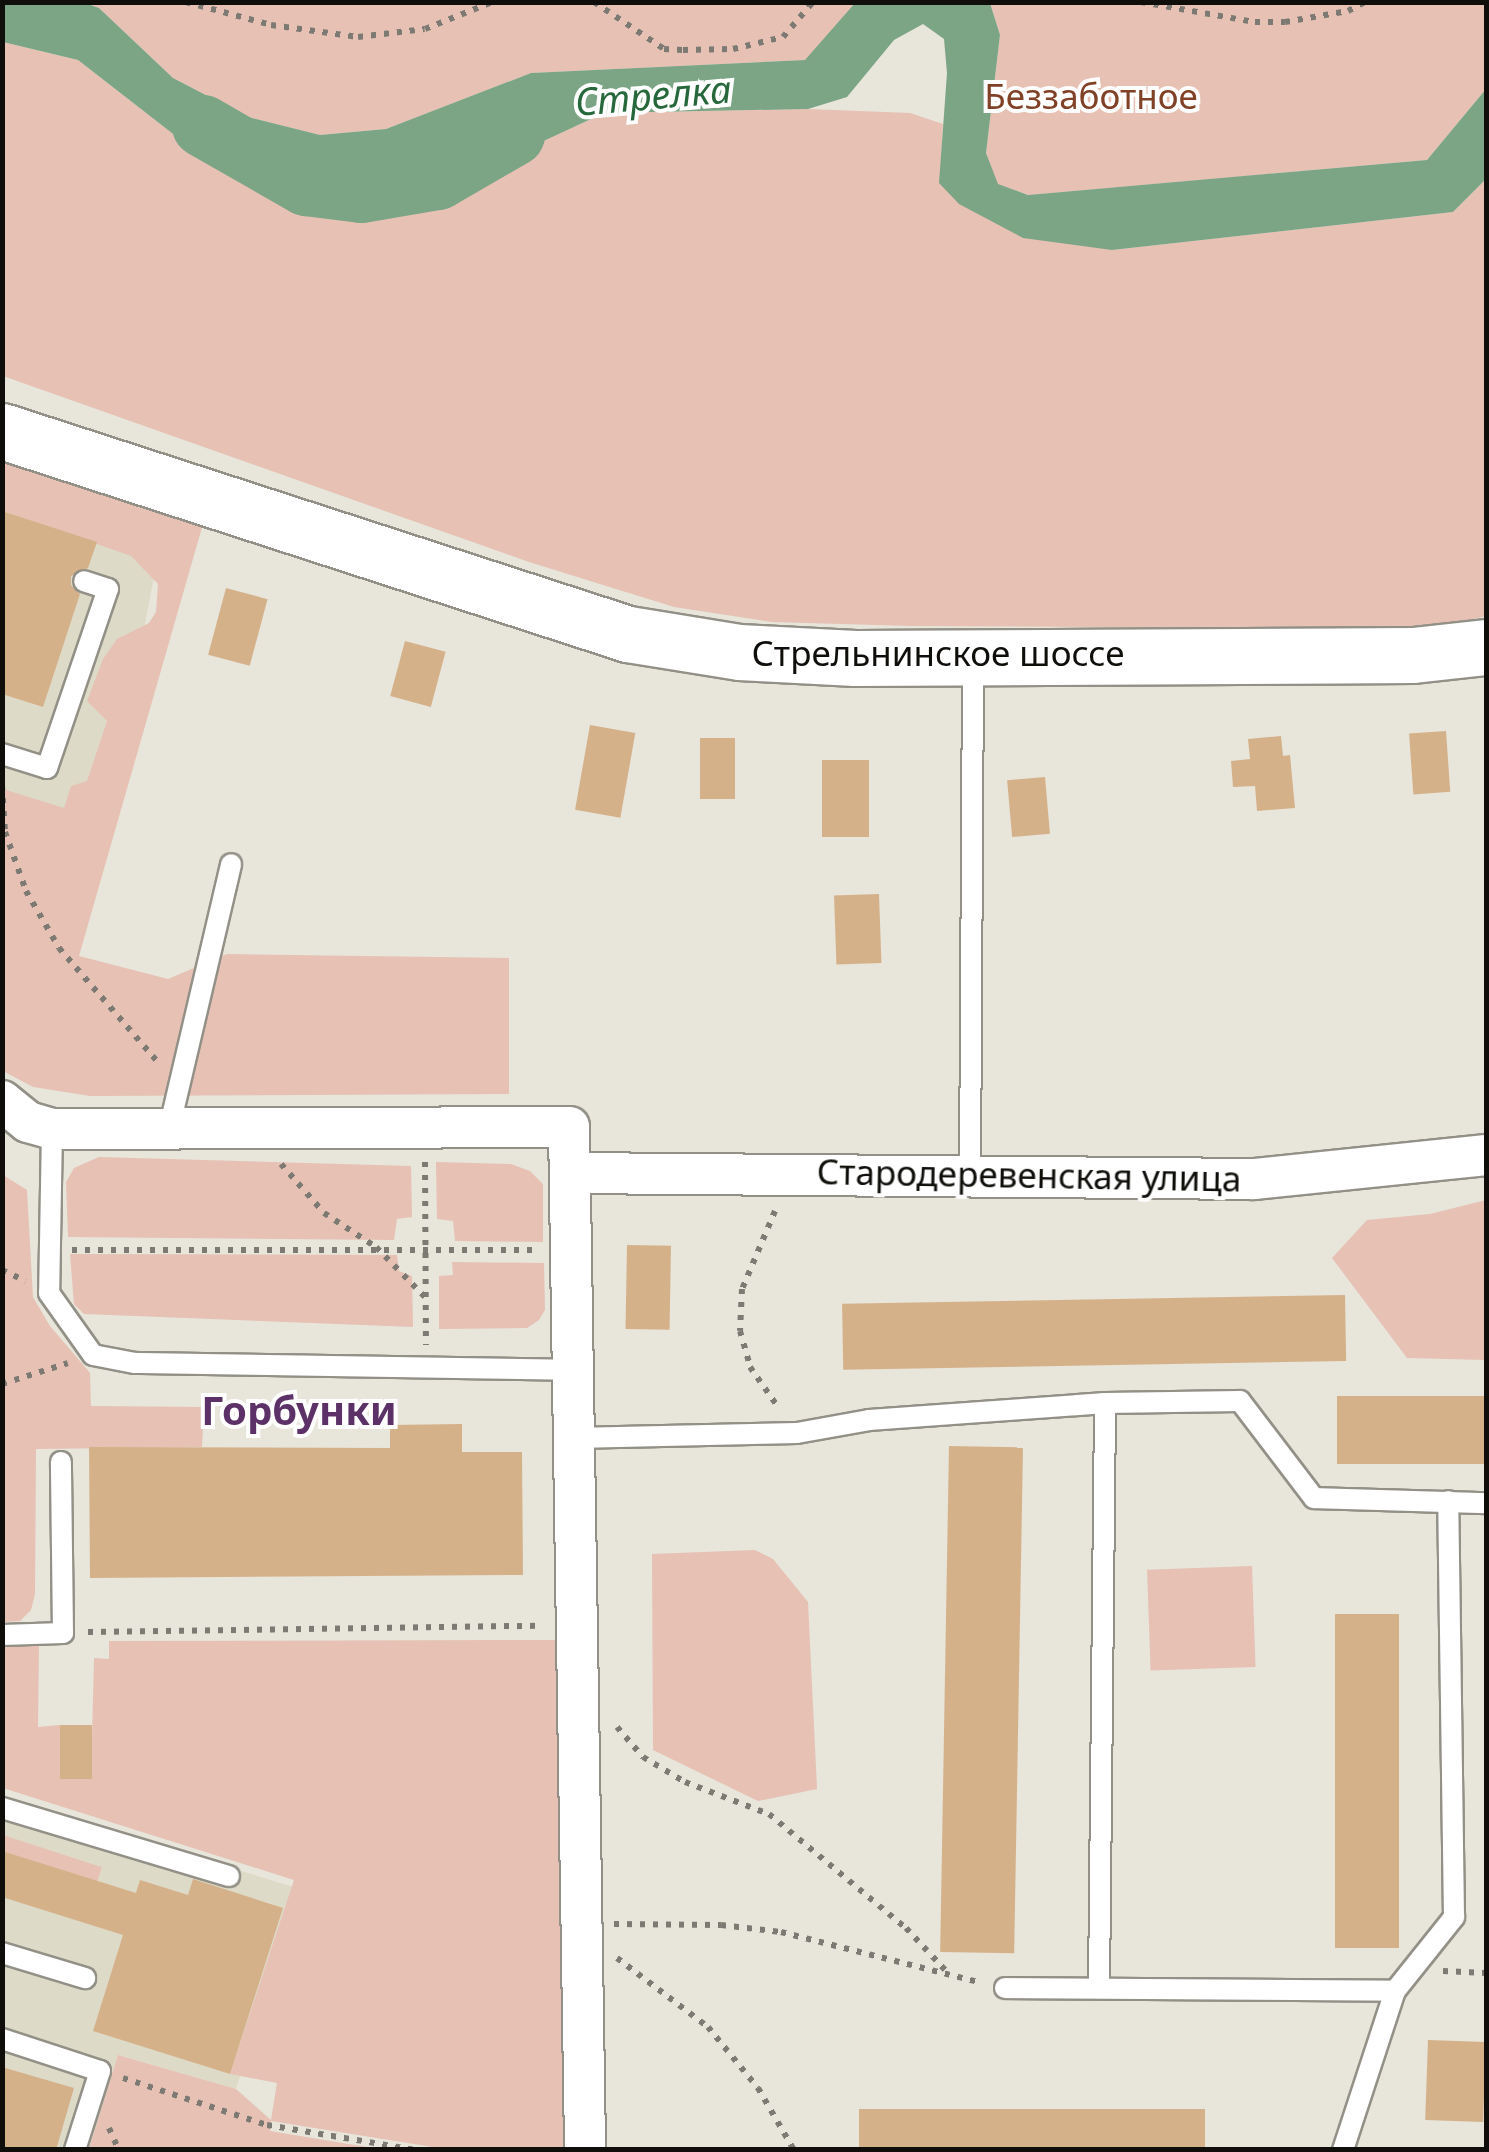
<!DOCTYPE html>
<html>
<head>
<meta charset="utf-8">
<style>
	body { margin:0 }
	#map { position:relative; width:1489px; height:2152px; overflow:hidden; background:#e8e5da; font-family:"Noto Sans",sans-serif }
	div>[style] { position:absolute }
	.built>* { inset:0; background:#dedac8 }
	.green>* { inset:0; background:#e6c1b4; transform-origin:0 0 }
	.water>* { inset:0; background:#7ba585 }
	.river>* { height:62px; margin:-31px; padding:0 31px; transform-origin:31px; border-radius:31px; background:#7ba585 }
	.building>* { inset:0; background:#d5b18a; transform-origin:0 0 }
	.path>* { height:6px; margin-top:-3px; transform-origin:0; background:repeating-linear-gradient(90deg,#7c7a73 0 5px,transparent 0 13px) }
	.roads { filter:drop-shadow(2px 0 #939187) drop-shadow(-2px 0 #939187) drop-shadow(0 2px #939187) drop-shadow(0 -2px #939187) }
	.service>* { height:20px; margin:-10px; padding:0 10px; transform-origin:10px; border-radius:10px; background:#fff }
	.minor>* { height:40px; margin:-20px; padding:0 20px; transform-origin:20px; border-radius:20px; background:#fff }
	.secondary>* { height:55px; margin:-27.5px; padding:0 27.5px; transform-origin:27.5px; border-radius:27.5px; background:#fff }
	span { translate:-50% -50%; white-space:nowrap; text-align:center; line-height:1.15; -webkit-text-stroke:8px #fff; paint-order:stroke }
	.park-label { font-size:35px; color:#814127 }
	.street-label { font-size:35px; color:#0f0e0a }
	.water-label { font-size:38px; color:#26673b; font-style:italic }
	.quarter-label { font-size:40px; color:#5c3167; font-weight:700 }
	.frame { position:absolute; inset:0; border:5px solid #0f0e0a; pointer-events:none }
</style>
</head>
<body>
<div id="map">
	<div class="built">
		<i style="clip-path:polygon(3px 495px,161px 541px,104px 834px,3px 799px)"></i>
		<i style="clip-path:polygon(2px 1798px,300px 1889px,236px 2089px,119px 2055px,89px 2149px,3px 2149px)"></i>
	</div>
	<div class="green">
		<i style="clip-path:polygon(85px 3px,855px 3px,806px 60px,531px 73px,386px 129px,320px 135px,248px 117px,173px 78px,99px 8px)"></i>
		<i style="clip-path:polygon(990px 3px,1486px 3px,1486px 89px,1427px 160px,1029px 195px,997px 184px,986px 153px,1000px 35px)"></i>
		<i style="clip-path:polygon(3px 42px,78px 60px,177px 137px,405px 188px,507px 158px,604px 113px,808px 109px,910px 113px,943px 124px,940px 183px,1112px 250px,1453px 212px,1486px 179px,1486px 616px,1432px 629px,911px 626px,772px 622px,674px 607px,529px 562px,3px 376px)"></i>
		<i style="clip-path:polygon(2px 461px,203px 524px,79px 956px,168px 979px,227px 954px,509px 958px,509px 1094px,90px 1096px,33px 1087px,3px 1071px,3px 789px,64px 808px,71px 786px,87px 781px,107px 721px,87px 701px,103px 659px,117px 639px,149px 623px,156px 612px,158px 584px,131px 556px,3px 511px)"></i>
		<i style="clip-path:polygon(99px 1157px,411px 1166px,412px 1217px,397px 1219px,394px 1240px,68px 1237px,66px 1182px,74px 1168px)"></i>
		<i style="clip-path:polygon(436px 1162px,511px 1164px,530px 1171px,543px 1184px,543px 1242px,455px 1241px,453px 1221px,437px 1219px)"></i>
		<i style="clip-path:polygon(3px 1175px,27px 1190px,33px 1297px,50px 1326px,90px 1373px,91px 1406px,204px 1407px,202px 1447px,36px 1449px,35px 1594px,31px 1610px,20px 1621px,3px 1622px)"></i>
		<i style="clip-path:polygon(1486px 1200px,1486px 1360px,1407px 1358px,1332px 1258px,1367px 1220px,1430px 1214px)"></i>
		<i style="clip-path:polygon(70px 1254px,397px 1255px,399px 1271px,412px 1276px,413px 1327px,84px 1314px,74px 1304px)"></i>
		<i style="clip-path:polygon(452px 1262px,544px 1263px,545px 1310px,539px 1320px,527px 1328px,439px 1329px,439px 1276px,453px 1275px)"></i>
		<i style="clip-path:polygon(755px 1550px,773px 1559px,808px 1602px,817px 1789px,758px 1801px,653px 1750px,652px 1554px)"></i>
		<i style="left:1252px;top:1566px;width:101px;height:105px;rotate:88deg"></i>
		<i style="clip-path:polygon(558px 1640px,565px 2149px,445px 2149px,271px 2121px,270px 2131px,379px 2149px,89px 2149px,118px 2055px,236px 2089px,271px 2120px,277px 2083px,230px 2074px,294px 1880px,3px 1788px,2px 1646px,39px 1645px,38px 1727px,60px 1725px,60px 1779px,91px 1779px,94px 1658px,109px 1659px,109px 1641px)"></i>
		<i style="left:3px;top:1835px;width:104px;height:16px;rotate:18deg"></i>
	</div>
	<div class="water">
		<i style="clip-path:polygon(3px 2px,85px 3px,99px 8px,173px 78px,248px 117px,320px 135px,386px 129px,531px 73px,805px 60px,855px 3px,990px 3px,1000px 35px,986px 153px,998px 184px,1028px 195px,1427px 160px,1486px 89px,1486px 179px,1453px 212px,1112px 250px,1023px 238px,959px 204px,939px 183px,947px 73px,944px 39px,923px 24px,894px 40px,847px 97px,808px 109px,604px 113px,507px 158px,405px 188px,310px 179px,177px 137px,78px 60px,3px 42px)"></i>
	</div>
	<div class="river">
		<i style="left:203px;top:126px;width:119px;rotate:29.8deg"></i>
		<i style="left:306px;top:185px;width:56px;rotate:7.1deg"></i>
		<i style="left:362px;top:192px;width:77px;rotate:-9.7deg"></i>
		<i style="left:438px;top:179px;width:88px;rotate:-30.1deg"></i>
	</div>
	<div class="building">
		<i style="clip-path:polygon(2px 511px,97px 542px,88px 568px,71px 576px,71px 585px,80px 594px,43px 707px,2px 694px)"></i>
		<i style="left:226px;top:588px;width:43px;height:69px;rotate:15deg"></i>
		<i style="left:405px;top:641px;width:42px;height:57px;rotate:15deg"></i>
		<i style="left:590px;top:725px;width:46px;height:86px;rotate:10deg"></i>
		<i style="left:1446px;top:731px;width:61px;height:37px;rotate:86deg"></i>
		<i style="clip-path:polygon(1281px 736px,1283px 756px,1290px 755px,1295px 808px,1257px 811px,1255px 786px,1233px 787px,1231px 761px,1250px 759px,1248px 739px)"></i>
		<i style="left:700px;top:738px;width:35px;height:61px"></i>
		<i style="left:822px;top:760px;width:47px;height:77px"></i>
		<i style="left:1045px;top:777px;width:57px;height:38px;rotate:85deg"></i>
		<i style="left:879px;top:894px;width:69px;height:45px;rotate:88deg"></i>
		<i style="left:627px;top:1245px;width:44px;height:84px;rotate:1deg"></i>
		<i style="left:1345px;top:1295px;width:66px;height:503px;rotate:89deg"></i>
		<i style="left:1337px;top:1396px;width:149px;height:68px"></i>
		<i style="clip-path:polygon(462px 1424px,462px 1452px,522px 1452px,523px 1575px,90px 1578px,89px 1447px,390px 1448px,390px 1425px)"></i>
		<i style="left:949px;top:1446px;width:74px;height:506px;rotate:1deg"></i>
		<i style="left:1335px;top:1614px;width:64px;height:334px"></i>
		<i style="left:60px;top:1725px;width:32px;height:54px"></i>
		<i style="clip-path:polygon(2px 1851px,136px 1893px,140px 1880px,188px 1895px,193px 1879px,283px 1908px,230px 2074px,93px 2031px,123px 1935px,2px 1897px)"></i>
		<i style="left:1428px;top:2040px;width:58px;height:80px;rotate:2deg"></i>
		<i style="clip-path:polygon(2px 2067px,74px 2088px,56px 2150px,2px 2150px)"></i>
		<i style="left:859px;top:2109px;width:346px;height:41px"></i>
	</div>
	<div class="path">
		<i style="left:186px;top:2px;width:88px;rotate:15.1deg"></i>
		<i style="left:271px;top:25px;width:88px;rotate:7.9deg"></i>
		<i style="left:358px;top:37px;width:67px;rotate:-6.8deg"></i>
		<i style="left:425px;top:29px;width:72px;rotate:-21.9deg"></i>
		<i style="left:594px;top:2px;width:84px;rotate:33.9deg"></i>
		<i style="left:664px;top:49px;width:19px;rotate:3deg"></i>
		<i style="left:683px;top:50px;width:50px;rotate:-1.1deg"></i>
		<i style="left:733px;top:49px;width:51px;rotate:-13.5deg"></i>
		<i style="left:783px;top:37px;width:46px;rotate:-49.4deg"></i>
		<i style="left:1141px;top:2px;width:116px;rotate:10deg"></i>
		<i style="left:1255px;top:22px;width:30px"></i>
		<i style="left:1285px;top:22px;width:64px;rotate:-9.9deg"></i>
		<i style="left:1348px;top:11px;width:19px;rotate:-28deg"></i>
		<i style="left:2px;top:785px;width:47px;rotate:86.3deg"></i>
		<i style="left:5px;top:832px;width:63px;rotate:70.4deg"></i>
		<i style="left:26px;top:891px;width:66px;rotate:59.9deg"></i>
		<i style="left:59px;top:948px;width:150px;rotate:49.1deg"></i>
		<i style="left:425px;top:1162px;width:183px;rotate:89.7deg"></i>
		<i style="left:281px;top:1164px;width:65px;rotate:48.7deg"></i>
		<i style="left:324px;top:1213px;width:62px;rotate:33.2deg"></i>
		<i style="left:376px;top:1247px;width:71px;rotate:45.6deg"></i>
		<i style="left:775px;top:1211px;width:85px;rotate:112.9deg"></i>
		<i style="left:742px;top:1289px;width:42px;rotate:92.7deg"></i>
		<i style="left:740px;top:1331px;width:37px;rotate:74deg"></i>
		<i style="left:750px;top:1367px;width:49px;rotate:55deg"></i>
		<i style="left:72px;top:1250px;width:463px"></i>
		<i style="left:2px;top:1270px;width:26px;rotate:25deg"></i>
		<i style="left:2px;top:1384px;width:69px;rotate:-17.7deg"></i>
		<i style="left:88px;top:1632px;width:452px;rotate:-0.8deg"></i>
		<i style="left:617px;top:1727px;width:40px;rotate:49deg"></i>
		<i style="left:643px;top:1757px;width:49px;rotate:30.8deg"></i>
		<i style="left:685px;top:1782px;width:90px;rotate:20.9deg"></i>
		<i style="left:769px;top:1814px;width:178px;rotate:39.8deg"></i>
		<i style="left:906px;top:1928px;width:62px;rotate:47deg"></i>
		<i style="left:614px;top:1924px;width:107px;rotate:0.5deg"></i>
		<i style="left:721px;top:1925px;width:60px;rotate:6.7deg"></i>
		<i style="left:781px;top:1932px;width:204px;rotate:14.2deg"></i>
		<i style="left:617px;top:1958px;width:114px;rotate:37.2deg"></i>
		<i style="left:708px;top:2027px;width:79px;rotate:50.7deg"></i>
		<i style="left:758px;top:2088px;width:72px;rotate:59.9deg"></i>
		<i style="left:1443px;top:1971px;width:43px;rotate:2.7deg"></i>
		<i style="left:123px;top:2078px;width:151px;rotate:18.1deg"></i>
		<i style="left:267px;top:2125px;width:152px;rotate:9.5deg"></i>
		<i style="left:109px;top:2128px;width:24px;rotate:66deg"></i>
	</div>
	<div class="roads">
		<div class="service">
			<i style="left:2px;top:754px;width:47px;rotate:17.3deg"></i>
			<i style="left:47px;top:768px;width:189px;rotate:-71.2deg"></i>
			<i style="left:108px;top:589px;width:25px;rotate:-162deg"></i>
			<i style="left:52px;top:1129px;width:164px;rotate:91deg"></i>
			<i style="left:49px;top:1293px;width:76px;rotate:54.6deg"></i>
			<i style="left:93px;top:1355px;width:43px;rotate:10.8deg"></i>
			<i style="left:135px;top:1363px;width:438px;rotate:0.9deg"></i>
			<i style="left:169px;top:1129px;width:272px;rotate:-76.8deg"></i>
			<i style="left:970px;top:1174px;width:513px;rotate:-89.66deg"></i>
			<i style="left:574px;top:1438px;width:223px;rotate:-1.3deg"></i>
			<i style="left:797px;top:1433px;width:73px;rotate:-10.2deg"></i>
			<i style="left:869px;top:1420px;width:237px;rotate:-4.1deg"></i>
			<i style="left:1105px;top:1403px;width:135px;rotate:-0.8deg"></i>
			<i style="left:1240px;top:1401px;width:122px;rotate:52.7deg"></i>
			<i style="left:1314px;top:1498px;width:172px;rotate:1.7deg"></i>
			<i style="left:2px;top:1635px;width:61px;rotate:-1.9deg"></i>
			<i style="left:63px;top:1633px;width:171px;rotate:-90.7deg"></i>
			<i style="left:2px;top:1808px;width:237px;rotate:16.7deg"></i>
			<i style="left:2px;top:1953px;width:87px;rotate:16.8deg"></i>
			<i style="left:1005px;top:1988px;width:390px;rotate:0.4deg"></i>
			<i style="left:1099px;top:1988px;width:585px;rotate:-89.41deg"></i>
			<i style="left:2px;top:2039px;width:103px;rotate:18.1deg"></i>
			<i style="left:100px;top:2071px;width:83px;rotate:107.6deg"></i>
			<i style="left:1343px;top:2150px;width:167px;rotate:-71.9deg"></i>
			<i style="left:1395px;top:1991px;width:95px;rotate:-51.4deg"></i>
			<i style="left:1454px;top:1917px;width:416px;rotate:-90.8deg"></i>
		</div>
		<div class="minor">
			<i style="left:2px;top:1101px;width:33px;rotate:39deg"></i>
			<i style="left:28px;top:1122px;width:25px;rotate:16deg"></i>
			<i style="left:52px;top:1129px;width:517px;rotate:-0.22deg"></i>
			<i style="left:569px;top:1127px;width:1023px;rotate:89.1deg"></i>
			<i style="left:570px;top:1173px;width:684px;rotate:0.5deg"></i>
			<i style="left:1254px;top:1179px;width:233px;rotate:-5.9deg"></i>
		</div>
		<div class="secondary">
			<i style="left:2px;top:431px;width:658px;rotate:17.97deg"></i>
			<i style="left:628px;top:634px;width:112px;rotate:9.2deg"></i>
			<i style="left:739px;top:652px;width:116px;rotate:3deg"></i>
			<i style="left:855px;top:658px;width:558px;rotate:-0.31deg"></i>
			<i style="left:1413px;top:655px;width:73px;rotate:-6.3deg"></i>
		</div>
	</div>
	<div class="park-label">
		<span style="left:1091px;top:96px">Беззаботное</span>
	</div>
	<div class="street-label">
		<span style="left:938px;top:653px">Стрельнинское шоссе</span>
		<span style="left:1029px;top:1175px;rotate:1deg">Стародеревенская улица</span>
	</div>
	<div class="water-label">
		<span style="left:653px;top:95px;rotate:-5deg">Стрелка</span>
	</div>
	<div class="quarter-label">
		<span style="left:299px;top:1410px">Горбунки</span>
	</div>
	<div class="frame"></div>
</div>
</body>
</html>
